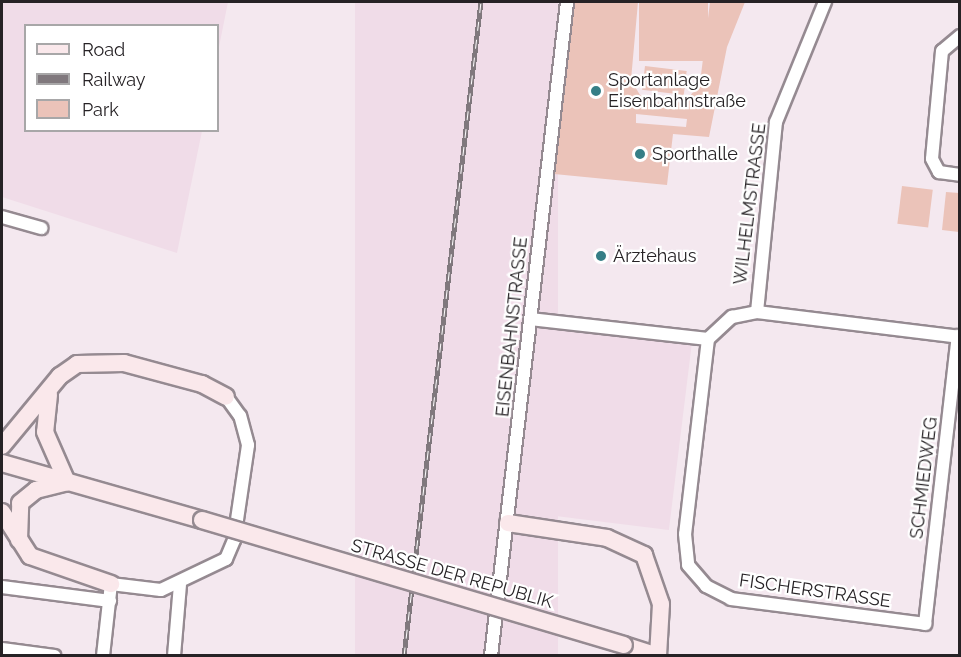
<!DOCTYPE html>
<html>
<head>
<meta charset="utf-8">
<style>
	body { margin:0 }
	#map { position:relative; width:961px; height:657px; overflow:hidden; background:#f4e8ef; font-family:Raleway,sans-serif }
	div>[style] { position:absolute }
	.built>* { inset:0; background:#f0dce8; transform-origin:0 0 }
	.green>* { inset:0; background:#ebc3b9; transform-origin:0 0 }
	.roads { filter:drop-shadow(2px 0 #958a91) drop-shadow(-2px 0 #958a91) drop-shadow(0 2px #958a91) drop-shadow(0 -2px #958a91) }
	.street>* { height:12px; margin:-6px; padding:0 6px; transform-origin:6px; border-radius:6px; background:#fff }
	.secondary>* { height:16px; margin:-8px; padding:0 8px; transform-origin:8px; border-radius:8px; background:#fae8eb }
	.rail>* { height:5px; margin-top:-2.5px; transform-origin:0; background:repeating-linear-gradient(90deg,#fff 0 9px,#80787d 0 18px); box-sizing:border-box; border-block:2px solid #80787d }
	.bridges { filter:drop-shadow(2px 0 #958a91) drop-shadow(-2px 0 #958a91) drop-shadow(0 2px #958a91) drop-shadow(0 -2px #958a91) }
	.secondary-bridge>* { height:16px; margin:-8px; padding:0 8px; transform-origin:8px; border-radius:8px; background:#fae8eb }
	.dots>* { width:16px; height:16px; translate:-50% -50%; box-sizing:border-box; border:3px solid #fff; border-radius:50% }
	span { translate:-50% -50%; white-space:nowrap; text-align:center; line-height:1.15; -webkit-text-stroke:4.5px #fff; paint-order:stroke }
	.poi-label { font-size:18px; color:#262225 }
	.left { translate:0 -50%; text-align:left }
	.street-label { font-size:18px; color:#262225 }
	.frame { position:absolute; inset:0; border:3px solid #262225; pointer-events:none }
	.legend { position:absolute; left:24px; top:24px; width:195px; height:108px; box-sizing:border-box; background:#fff; border:2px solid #a8a7a8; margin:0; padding:8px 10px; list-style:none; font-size:18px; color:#262225 }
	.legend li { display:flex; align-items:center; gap:12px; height:30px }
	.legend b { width:30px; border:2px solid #a8a7a8 }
</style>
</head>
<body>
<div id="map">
	<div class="built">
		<i style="clip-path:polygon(2px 2px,228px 2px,218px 52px,218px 26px,26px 26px,26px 130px,202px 131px,177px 253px,2px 197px)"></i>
		<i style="left:355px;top:2px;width:203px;height:659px"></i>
		<i style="left:534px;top:324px;width:159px;height:188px;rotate:7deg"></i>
	</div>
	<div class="green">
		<i style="clip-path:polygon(evenodd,575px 2px,638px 2px,631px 80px,640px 95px,666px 106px,687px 100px,700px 83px,710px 2px,745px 2px,727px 47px,709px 137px,673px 134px,667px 185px,554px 174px,575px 2px,636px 114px,687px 119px,686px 127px,636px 123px,636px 114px)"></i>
		<i style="left:639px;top:2px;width:69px;height:59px"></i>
		<i style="left:645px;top:66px;width:42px;height:24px;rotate:7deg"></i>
		<i style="left:902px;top:186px;width:31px;height:38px;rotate:7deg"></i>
		<i style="clip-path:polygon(946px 192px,959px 193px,959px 232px,942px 230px)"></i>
	</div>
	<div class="roads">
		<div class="street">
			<i style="left:960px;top:36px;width:23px;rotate:140deg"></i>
			<i style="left:942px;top:51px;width:108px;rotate:95.3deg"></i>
			<i style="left:932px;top:159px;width:15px;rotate:62deg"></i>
			<i style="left:939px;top:172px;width:21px;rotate:8deg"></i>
			<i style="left:2px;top:217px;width:41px;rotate:15.8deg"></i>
			<i style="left:757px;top:312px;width:191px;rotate:-84.3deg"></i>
			<i style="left:776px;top:122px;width:130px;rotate:-67.8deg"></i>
			<i style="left:530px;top:319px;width:179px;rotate:6.4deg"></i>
			<i style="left:708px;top:339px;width:33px;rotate:-43deg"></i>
			<i style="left:732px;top:317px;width:25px;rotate:-11deg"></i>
			<i style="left:757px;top:312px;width:205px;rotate:7deg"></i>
			<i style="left:708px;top:339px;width:196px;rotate:96.7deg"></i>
			<i style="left:685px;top:534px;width:31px;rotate:84deg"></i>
			<i style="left:688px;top:565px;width:28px;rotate:49deg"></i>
			<i style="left:706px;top:586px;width:28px;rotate:27deg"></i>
			<i style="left:731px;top:599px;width:196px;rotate:7.3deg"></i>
			<i style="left:925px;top:624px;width:290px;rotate:-83.5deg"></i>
			<i style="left:2px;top:587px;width:109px;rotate:7.4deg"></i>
			<i style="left:2px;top:649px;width:53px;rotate:7.5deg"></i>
			<i style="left:103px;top:656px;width:72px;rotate:-83.7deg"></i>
			<i style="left:111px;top:584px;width:50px;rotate:6.8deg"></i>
			<i style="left:161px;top:590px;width:72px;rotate:-25.5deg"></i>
			<i style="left:226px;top:559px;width:21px;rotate:-67deg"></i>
			<i style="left:234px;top:540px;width:96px;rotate:-81.6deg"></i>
			<i style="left:248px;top:445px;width:30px;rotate:-105deg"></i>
			<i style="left:240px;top:416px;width:24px;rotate:-126deg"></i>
			<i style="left:174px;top:656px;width:71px;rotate:-85.2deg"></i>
			<i style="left:491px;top:656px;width:658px;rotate:-83.37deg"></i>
		</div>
		<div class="secondary">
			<i style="left:49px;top:395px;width:37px;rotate:96deg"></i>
			<i style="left:45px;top:432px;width:55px;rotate:66.3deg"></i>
			<i style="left:2px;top:446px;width:91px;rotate:-50.4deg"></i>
			<i style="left:60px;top:376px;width:21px;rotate:-35deg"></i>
			<i style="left:77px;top:364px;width:47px;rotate:-1.2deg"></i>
			<i style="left:124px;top:363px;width:81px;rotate:15.1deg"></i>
			<i style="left:202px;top:384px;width:27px;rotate:28deg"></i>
			<i style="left:2px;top:463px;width:208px;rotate:15.9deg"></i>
			<i style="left:2px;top:512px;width:52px;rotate:57.5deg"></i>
			<i style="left:30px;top:556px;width:86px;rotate:19.1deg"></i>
			<i style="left:508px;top:523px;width:100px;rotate:8.6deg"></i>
			<i style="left:607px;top:538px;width:41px;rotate:24.7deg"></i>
			<i style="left:644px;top:555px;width:52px;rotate:70.9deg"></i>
			<i style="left:661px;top:604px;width:52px;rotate:93.3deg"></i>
			<i style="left:19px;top:540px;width:37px;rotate:-88deg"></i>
			<i style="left:20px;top:503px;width:21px;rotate:-39deg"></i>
			<i style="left:36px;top:490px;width:32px;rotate:-14deg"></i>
			<i style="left:624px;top:645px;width:36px;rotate:18deg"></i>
		</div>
	</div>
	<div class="rail">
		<i style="left:404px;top:656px;width:659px;rotate:-83.29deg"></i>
	</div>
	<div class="bridges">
		<div class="secondary-bridge">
			<i style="left:202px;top:520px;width:440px;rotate:16.5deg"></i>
		</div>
	</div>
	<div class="dots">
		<i style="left:596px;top:91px;background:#367e86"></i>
		<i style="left:640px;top:154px;background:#367e86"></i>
		<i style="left:601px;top:256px;background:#367e86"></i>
	</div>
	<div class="poi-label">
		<span class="left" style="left:608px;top:91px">Sportanlage<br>Eisenbahnstraße</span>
		<span class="left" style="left:652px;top:154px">Sporthalle</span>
		<span class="left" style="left:613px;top:256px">Ärztehaus</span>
	</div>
	<div class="street-label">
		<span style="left:750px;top:204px;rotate:-83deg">WILHELMSTRASSE</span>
		<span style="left:512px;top:327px;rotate:-84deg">EISENBAHNSTRASSE</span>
		<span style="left:924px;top:478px;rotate:-83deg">SCHMIEDWEG</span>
		<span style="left:452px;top:574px;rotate:16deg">STRASSE DER REPUBLIK</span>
		<span style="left:815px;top:591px;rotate:8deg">FISCHERSTRASSE</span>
	</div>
	<div class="frame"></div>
	<ul class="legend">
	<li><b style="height:8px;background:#fae8eb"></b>Road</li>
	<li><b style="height:8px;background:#80787d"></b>Railway</li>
	<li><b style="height:16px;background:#ebc3b9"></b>Park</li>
	</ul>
</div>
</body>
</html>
